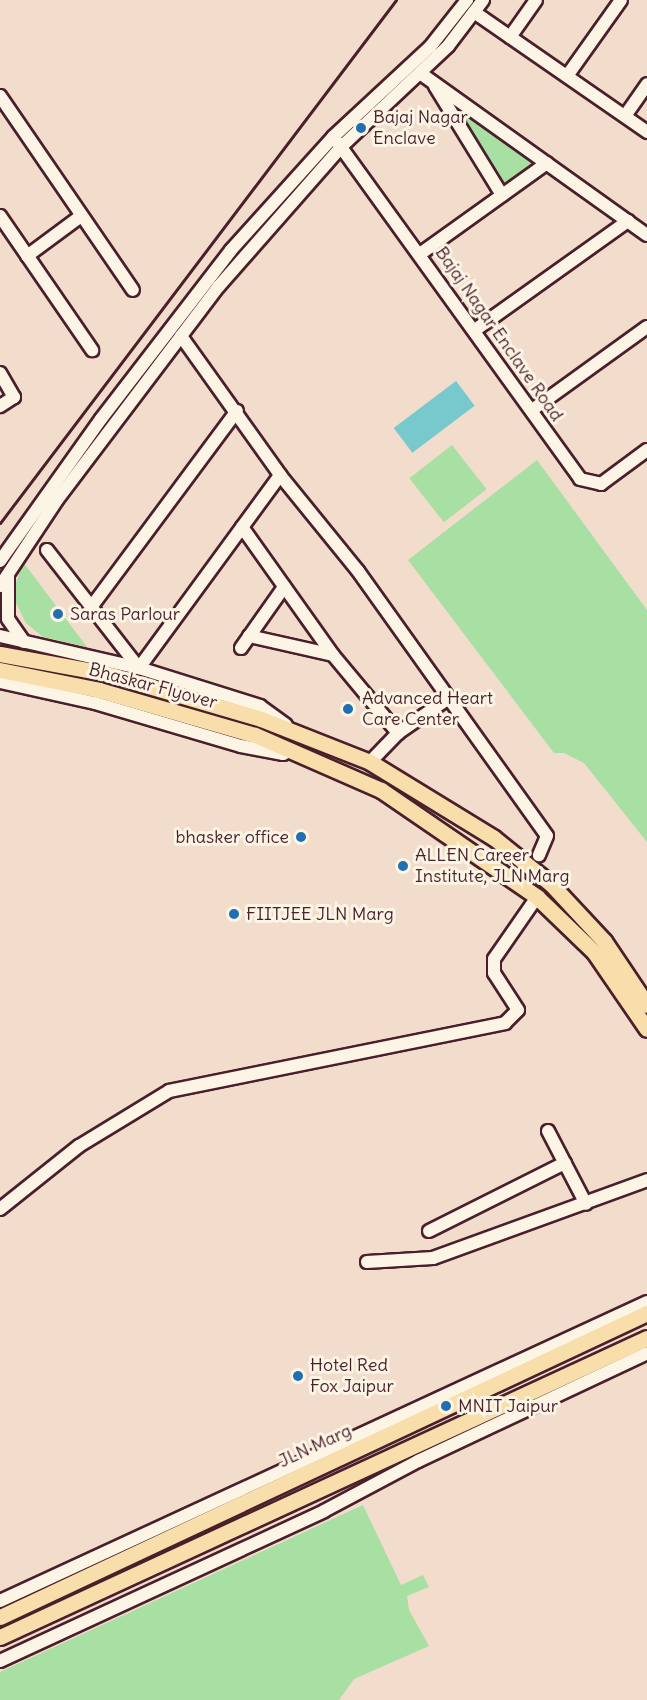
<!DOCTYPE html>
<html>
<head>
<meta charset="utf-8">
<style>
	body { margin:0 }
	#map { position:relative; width:647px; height:1700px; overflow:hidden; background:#f2dccb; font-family:Delius,sans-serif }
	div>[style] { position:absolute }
	.green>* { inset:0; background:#a8dfa3; transform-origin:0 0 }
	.water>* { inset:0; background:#78c9ce; transform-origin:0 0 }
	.roads { filter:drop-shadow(2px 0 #4a1f2b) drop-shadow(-2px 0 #4a1f2b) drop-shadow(0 2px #4a1f2b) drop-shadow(0 -2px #4a1f2b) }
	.minor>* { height:12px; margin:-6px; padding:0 6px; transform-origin:6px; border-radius:6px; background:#fcf5e5 }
	.major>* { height:15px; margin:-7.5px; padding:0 7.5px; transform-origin:7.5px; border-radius:7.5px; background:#f8deab }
	.rail>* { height:3px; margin:-1.5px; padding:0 1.5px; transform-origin:1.5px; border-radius:1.5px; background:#4a1f2b }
	.dots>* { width:16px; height:16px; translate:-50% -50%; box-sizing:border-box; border:3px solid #fcf5e5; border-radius:50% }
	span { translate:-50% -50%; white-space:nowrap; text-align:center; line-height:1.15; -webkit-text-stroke:6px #fcf5e5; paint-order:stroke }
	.poi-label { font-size:18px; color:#4a1f2b }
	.left { translate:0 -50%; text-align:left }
	.right { translate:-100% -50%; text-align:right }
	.street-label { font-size:18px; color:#4a1f2b }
</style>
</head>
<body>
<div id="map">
	<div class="green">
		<i style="clip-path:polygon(444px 100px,536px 164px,503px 187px)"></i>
		<i style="left:452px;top:445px;width:56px;height:54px;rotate:52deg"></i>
		<i style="clip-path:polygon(537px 460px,647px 610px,647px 842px,584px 763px,564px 753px,554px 753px,408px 560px)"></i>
		<i style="clip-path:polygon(23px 562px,87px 647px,43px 637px,26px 623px,12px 595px)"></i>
		<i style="clip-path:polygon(363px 1505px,401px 1585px,423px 1575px,429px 1587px,407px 1596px,409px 1610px,429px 1646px,354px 1679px,339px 1700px,0 1700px,0 1672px)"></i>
	</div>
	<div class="water">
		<i style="left:456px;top:381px;width:31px;height:78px;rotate:53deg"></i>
	</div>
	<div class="roads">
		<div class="minor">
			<i style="left:474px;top:12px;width:211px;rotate:34.7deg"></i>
			<i style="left:510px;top:37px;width:45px;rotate:-54.9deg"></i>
			<i style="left:420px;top:73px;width:279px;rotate:35.5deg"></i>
			<i style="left:567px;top:76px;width:93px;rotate:-54.6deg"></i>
			<i style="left:435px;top:86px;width:128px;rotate:58.4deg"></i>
			<i style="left:0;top:96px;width:235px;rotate:55.6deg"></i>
			<i style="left:625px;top:116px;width:39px;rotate:-55deg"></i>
			<i style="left:338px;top:143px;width:414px;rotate:54.2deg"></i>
			<i style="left:580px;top:479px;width:22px;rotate:13deg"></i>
			<i style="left:601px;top:484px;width:57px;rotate:-36.5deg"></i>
			<i style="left:0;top:216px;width:163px;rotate:55.5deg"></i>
			<i style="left:420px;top:254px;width:156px;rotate:-35.6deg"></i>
			<i style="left:27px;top:256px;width:67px;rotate:-36.5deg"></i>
			<i style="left:475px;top:330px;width:188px;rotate:-35.5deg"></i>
			<i style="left:181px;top:336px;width:171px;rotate:54.5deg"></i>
			<i style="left:280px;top:475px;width:124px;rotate:50.9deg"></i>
			<i style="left:358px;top:571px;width:325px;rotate:54.5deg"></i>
			<i style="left:547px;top:836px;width:21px;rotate:113deg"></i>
			<i style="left:0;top:373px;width:28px;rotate:60deg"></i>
			<i style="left:14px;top:397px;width:17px;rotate:147deg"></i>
			<i style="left:532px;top:410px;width:142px;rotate:-35.8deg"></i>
			<i style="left:242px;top:527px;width:157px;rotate:54.6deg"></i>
			<i style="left:333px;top:655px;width:102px;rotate:50.2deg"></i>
			<i style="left:398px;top:733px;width:62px;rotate:-34.5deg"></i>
			<i style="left:47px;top:550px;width:150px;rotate:52.1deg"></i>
			<i style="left:139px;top:668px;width:239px;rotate:-53.8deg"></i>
			<i style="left:0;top:561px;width:174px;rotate:-54.6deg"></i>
			<i style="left:101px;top:419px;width:213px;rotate:-52.4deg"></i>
			<i style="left:231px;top:250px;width:152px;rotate:-47.9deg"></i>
			<i style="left:333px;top:137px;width:132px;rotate:-42.9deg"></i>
			<i style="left:430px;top:47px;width:60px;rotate:-51.8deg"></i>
			<i style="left:8px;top:577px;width:42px;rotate:90deg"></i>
			<i style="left:8px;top:619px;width:28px;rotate:55deg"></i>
			<i style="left:0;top:586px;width:103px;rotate:-56.5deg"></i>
			<i style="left:57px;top:500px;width:268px;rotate:-52.9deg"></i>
			<i style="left:219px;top:286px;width:185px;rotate:-48.7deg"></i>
			<i style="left:341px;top:147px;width:147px;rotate:-43.3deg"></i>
			<i style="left:448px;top:46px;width:58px;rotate:-52.7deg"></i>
			<i style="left:92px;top:606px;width:243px;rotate:-53.4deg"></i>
			<i style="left:0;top:636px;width:143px;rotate:13deg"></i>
			<i style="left:139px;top:668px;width:127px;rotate:17.4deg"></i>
			<i style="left:260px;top:706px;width:32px;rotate:36deg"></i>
			<i style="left:249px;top:636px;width:86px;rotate:12.7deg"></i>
			<i style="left:241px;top:648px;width:75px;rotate:-54.8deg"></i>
			<i style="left:0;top:682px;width:97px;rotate:12.5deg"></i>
			<i style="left:95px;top:703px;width:152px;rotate:16.4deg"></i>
			<i style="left:241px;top:746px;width:43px;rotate:10.8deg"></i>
			<i style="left:283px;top:754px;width:7px;rotate:-27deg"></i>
			<i style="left:370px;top:762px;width:40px;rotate:-46deg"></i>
			<i style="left:548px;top:1131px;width:82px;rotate:62.5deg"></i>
			<i style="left:0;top:1209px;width:101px;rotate:-38.6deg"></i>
			<i style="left:79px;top:1146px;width:105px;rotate:-31.4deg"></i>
			<i style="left:169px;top:1091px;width:343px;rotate:-11.4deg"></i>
			<i style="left:505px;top:1023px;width:18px;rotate:-45deg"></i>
			<i style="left:518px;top:1010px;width:44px;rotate:-123deg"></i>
			<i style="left:494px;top:973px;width:14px;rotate:-90deg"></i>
			<i style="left:494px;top:959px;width:75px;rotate:-55.3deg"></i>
			<i style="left:429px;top:1231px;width:152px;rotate:-26.6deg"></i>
			<i style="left:367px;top:1262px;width:66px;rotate:-3.5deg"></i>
			<i style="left:433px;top:1258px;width:228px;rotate:-20deg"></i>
			<i style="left:0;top:1601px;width:713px;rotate:-24.8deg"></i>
			<i style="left:0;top:1661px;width:357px;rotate:-24.8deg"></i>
			<i style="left:324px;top:1511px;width:106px;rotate:-28deg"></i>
			<i style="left:418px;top:1461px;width:253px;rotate:-25.2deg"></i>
		</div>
		<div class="major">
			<i style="left:0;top:654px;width:106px;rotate:10.4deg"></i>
			<i style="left:104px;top:673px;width:164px;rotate:16.3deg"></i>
			<i style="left:261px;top:719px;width:117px;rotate:21.5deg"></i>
			<i style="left:370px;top:762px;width:145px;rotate:31.5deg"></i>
			<i style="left:494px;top:838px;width:73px;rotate:38.9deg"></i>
			<i style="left:551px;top:884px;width:78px;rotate:47.1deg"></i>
			<i style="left:604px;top:941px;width:77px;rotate:56.1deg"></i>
			<i style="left:0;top:670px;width:101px;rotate:11.4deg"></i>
			<i style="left:99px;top:690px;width:162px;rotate:16.1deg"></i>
			<i style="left:255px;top:735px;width:137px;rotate:23.6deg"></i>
			<i style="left:381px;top:790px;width:189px;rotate:34.4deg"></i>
			<i style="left:537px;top:897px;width:79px;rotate:44deg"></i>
			<i style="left:594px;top:952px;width:93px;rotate:55.5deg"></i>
			<i style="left:0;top:1617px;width:715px;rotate:-25.17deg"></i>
			<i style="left:0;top:1637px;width:713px;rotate:-24.8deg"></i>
		</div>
	</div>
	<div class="rail">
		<i style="left:0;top:523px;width:656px;rotate:-52.87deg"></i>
	</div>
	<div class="dots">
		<i style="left:361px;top:128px;background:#1f6fb2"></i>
		<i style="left:58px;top:614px;background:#1f6fb2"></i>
		<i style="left:348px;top:709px;background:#1f6fb2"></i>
		<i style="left:301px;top:837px;background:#1f6fb2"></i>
		<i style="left:403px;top:866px;background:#1f6fb2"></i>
		<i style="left:234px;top:914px;background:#1f6fb2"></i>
		<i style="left:298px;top:1376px;background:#1f6fb2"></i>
		<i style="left:446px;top:1406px;background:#1f6fb2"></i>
	</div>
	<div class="poi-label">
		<span class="left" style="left:373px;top:128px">Bajaj Nagar<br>Enclave</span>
		<span class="left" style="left:70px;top:614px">Saras Parlour</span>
		<span class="left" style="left:362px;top:709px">Advanced Heart<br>Care Center</span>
		<span class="right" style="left:289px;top:837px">bhasker office</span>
		<span class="left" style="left:415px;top:866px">ALLEN Career<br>Institute, JLN Marg</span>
		<span class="left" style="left:246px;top:914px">FIITJEE JLN Marg</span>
		<span class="left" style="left:310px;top:1376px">Hotel Red<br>Fox Jaipur</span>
		<span class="left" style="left:458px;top:1406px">MNIT Jaipur</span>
	</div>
	<div class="street-label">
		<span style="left:499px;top:334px;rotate:55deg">Bajaj Nagar Enclave Road</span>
		<span style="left:153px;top:686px;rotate:15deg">Bhaskar Flyover</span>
		<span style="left:315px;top:1446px;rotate:-25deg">JLN Marg</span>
	</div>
</div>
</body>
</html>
